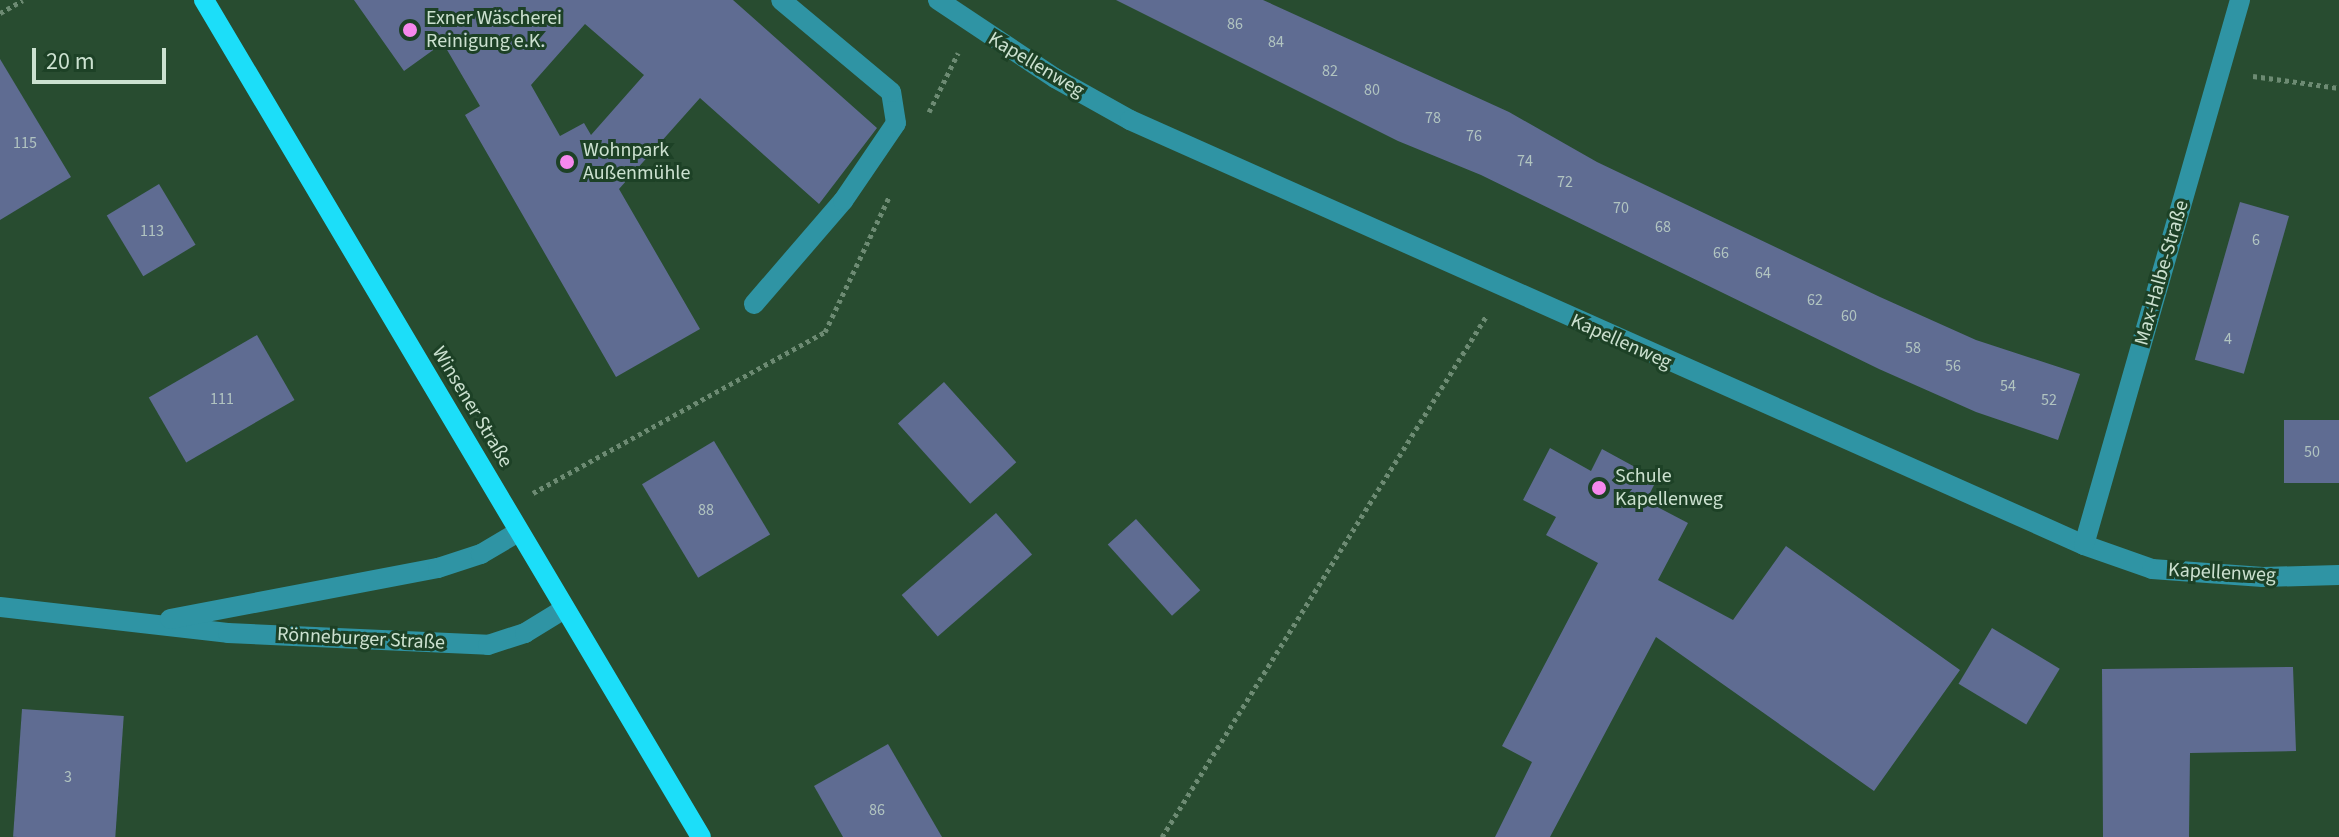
<!DOCTYPE html>
<html>
<head>
<meta charset="utf-8">
<style>
	body { margin:0 }
	#map { position:relative; width:2339px; height:837px; overflow:hidden; background:#284c30; font-family:"Source Sans 3",sans-serif }
	div>[style] { position:absolute }
	.building>* { inset:0; background:#5f6c92; transform-origin:0 0 }
	.path>* { height:5px; margin-top:-2.5px; transform-origin:0; background:repeating-linear-gradient(90deg,#6d8b73 0 4px,transparent 0 8px) }
	.minor>* { height:20px; margin:-10px; padding:0 10px; transform-origin:10px; border-radius:10px; background:#2f94a4 }
	.major>* { height:20px; margin:-10px; padding:0 10px; transform-origin:10px; border-radius:10px; background:#1cdef9 }
	.dots>* { width:22px; height:22px; translate:-50% -50%; box-sizing:border-box; border:4px solid #1d4126; border-radius:50% }
	span { translate:-50% -50%; white-space:nowrap; text-align:center; line-height:1.15; -webkit-text-stroke:6px #1d4126; paint-order:stroke }
	.number-label { font-size:16px; color:#b1c4c0 }
	.number-label span { -webkit-text-stroke-width:0 }
	.poi-label { font-size:20px; color:#cce1d0 }
	.left { translate:0 -50%; text-align:left }
	.street-label { font-size:20px; color:#cce1d0 }
	.scale { position:absolute; left:32px; top:48px; width:134px; height:36px; box-sizing:border-box; border:4px solid #cce1d0; border-top:0; padding-left:10px; font-size:24px; line-height:28px; white-space:nowrap; color:#cce1d0; -webkit-text-stroke:6px #1d4126; paint-order:stroke }
</style>
</head>
<body>
<div id="map">
	<div class="building">
		<i style="clip-path:polygon(evenodd,354px 0,733px 0,877px 128px,819px 204px,700px 98px,619px 189px,700px 329px,616px 377px,465px 115px,480px 106px,443px 43px,404px 71px,354px 0,585px 24px,644px 75px,591px 135px,584px 123px,560px 136px,531px 85px,585px 24px)"></i>
		<i style="clip-path:polygon(1116px 0,1263px 0,1509px 112px,1597px 162px,1880px 297px,1976px 340px,2080px 374px,2058px 440px,1976px 412px,1879px 369px,1481px 175px,1398px 141px)"></i>
		<i style="clip-path:polygon(0 59px,71px 177px,0 220px)"></i>
		<i style="left:159px;top:184px;width:71px;height:61px;rotate:59deg"></i>
		<i style="left:2240px;top:202px;width:51px;height:164px;rotate:16deg"></i>
		<i style="left:257px;top:335px;width:75px;height:125px;rotate:60deg"></i>
		<i style="left:944px;top:382px;width:108px;height:62px;rotate:48deg"></i>
		<i style="left:2339px;top:420px;width:63px;height:55px;rotate:90deg"></i>
		<i style="left:714px;top:441px;width:109px;height:84px;rotate:59deg"></i>
		<i style="clip-path:polygon(1550px 448px,1591px 471px,1602px 449px,1657px 479px,1646px 501px,1688px 523px,1658px 580px,1733px 620px,1786px 546px,1960px 670px,1874px 791px,1656px 637px,1550px 837px,1495px 837px,1532px 762px,1502px 746px,1598px 563px,1546px 535px,1556px 517px,1523px 500px)"></i>
		<i style="left:996px;top:513px;width:55px;height:125px;rotate:49deg"></i>
		<i style="left:1136px;top:519px;width:96px;height:38px;rotate:48deg"></i>
		<i style="left:1992px;top:628px;width:79px;height:65px;rotate:31deg"></i>
		<i style="clip-path:polygon(2293px 667px,2296px 751px,2190px 753px,2189px 837px,2103px 837px,2102px 669px)"></i>
		<i style="left:22px;top:709px;width:102px;height:128px;rotate:4deg"></i>
		<i style="clip-path:polygon(888px 744px,942px 837px,843px 837px,814px 786px)"></i>
	</div>
	<div class="path">
		<i style="left:0;top:13px;width:26px;rotate:-29deg"></i>
		<i style="left:2253px;top:76px;width:87px;rotate:7.9deg"></i>
		<i style="left:929px;top:112px;width:66px;rotate:-63.8deg"></i>
		<i style="left:533px;top:493px;width:333px;rotate:-28.9deg"></i>
		<i style="left:825px;top:332px;width:149px;rotate:-64.6deg"></i>
		<i style="left:1162px;top:837px;width:615px;rotate:-58.09deg"></i>
	</div>
	<div class="minor">
		<i style="left:938px;top:0;width:141px;rotate:33.7deg"></i>
		<i style="left:1055px;top:78px;width:86px;rotate:29.2deg"></i>
		<i style="left:1130px;top:120px;width:1044px;rotate:24.01deg"></i>
		<i style="left:2084px;top:545px;width:72px;rotate:19.4deg"></i>
		<i style="left:2152px;top:569px;width:111px;rotate:4.1deg"></i>
		<i style="left:2263px;top:577px;width:76px;rotate:-1.5deg"></i>
		<i style="left:754px;top:304px;width:136px;rotate:-49.2deg"></i>
		<i style="left:843px;top:201px;width:94px;rotate:-55.8deg"></i>
		<i style="left:896px;top:123px;width:31px;rotate:-99deg"></i>
		<i style="left:891px;top:92px;width:143px;rotate:-140.1deg"></i>
		<i style="left:2084px;top:545px;width:567px;rotate:-74.03deg"></i>
		<i style="left:0;top:607px;width:229px;rotate:6.5deg"></i>
		<i style="left:228px;top:633px;width:260px;rotate:2.6deg"></i>
		<i style="left:488px;top:645px;width:39px;rotate:-18deg"></i>
		<i style="left:525px;top:633px;width:46px;rotate:-31.6deg"></i>
		<i style="left:170px;top:619px;width:273px;rotate:-10.8deg"></i>
		<i style="left:438px;top:568px;width:45px;rotate:-18deg"></i>
		<i style="left:481px;top:554px;width:43px;rotate:-30.7deg"></i>
	</div>
	<div class="major">
		<i style="left:204px;top:0;width:973px;rotate:59.3deg"></i>
	</div>
	<div class="dots">
		<i style="left:410px;top:30px;background:#f688ed"></i>
		<i style="left:567px;top:162px;background:#f688ed"></i>
		<i style="left:1599px;top:488px;background:#f688ed"></i>
	</div>
	<div class="number-label">
		<span style="left:1235px;top:24px">86</span>
		<span style="left:1276px;top:42px">84</span>
		<span style="left:1330px;top:71px">82</span>
		<span style="left:1372px;top:90px">80</span>
		<span style="left:1433px;top:118px">78</span>
		<span style="left:1474px;top:136px">76</span>
		<span style="left:25px;top:143px">115</span>
		<span style="left:1525px;top:161px">74</span>
		<span style="left:1565px;top:182px">72</span>
		<span style="left:1621px;top:208px">70</span>
		<span style="left:1663px;top:227px">68</span>
		<span style="left:152px;top:231px">113</span>
		<span style="left:2256px;top:240px">6</span>
		<span style="left:1721px;top:253px">66</span>
		<span style="left:1763px;top:273px">64</span>
		<span style="left:1815px;top:300px">62</span>
		<span style="left:1849px;top:316px">60</span>
		<span style="left:2228px;top:339px">4</span>
		<span style="left:1913px;top:348px">58</span>
		<span style="left:1953px;top:366px">56</span>
		<span style="left:2008px;top:386px">54</span>
		<span style="left:222px;top:399px">111</span>
		<span style="left:2049px;top:400px">52</span>
		<span style="left:2312px;top:452px">50</span>
		<span style="left:706px;top:510px">88</span>
		<span style="left:68px;top:777px">3</span>
		<span style="left:877px;top:810px">86</span>
	</div>
	<div class="poi-label">
		<span class="left" style="left:426px;top:30px">Exner Wäscherei<br>Reinigung e.K.</span>
		<span class="left" style="left:583px;top:162px">Wohnpark<br>Außenmühle</span>
		<span class="left" style="left:1615px;top:488px">Schule<br>Kapellenweg</span>
	</div>
	<div class="street-label">
		<span style="left:1036px;top:65px;rotate:31deg">Kapellenweg</span>
		<span style="left:2162px;top:273px;rotate:-74deg">Max-Halbe-Straße</span>
		<span style="left:1621px;top:342px;rotate:24deg">Kapellenweg</span>
		<span style="left:472px;top:407px;rotate:59deg">Winsener Straße</span>
		<span style="left:2222px;top:573px;rotate:3deg">Kapellenweg</span>
		<span style="left:361px;top:639px;rotate:3deg">Rönneburger Straße</span>
	</div>
	<div class="scale">20 m</div>
</div>
</body>
</html>
